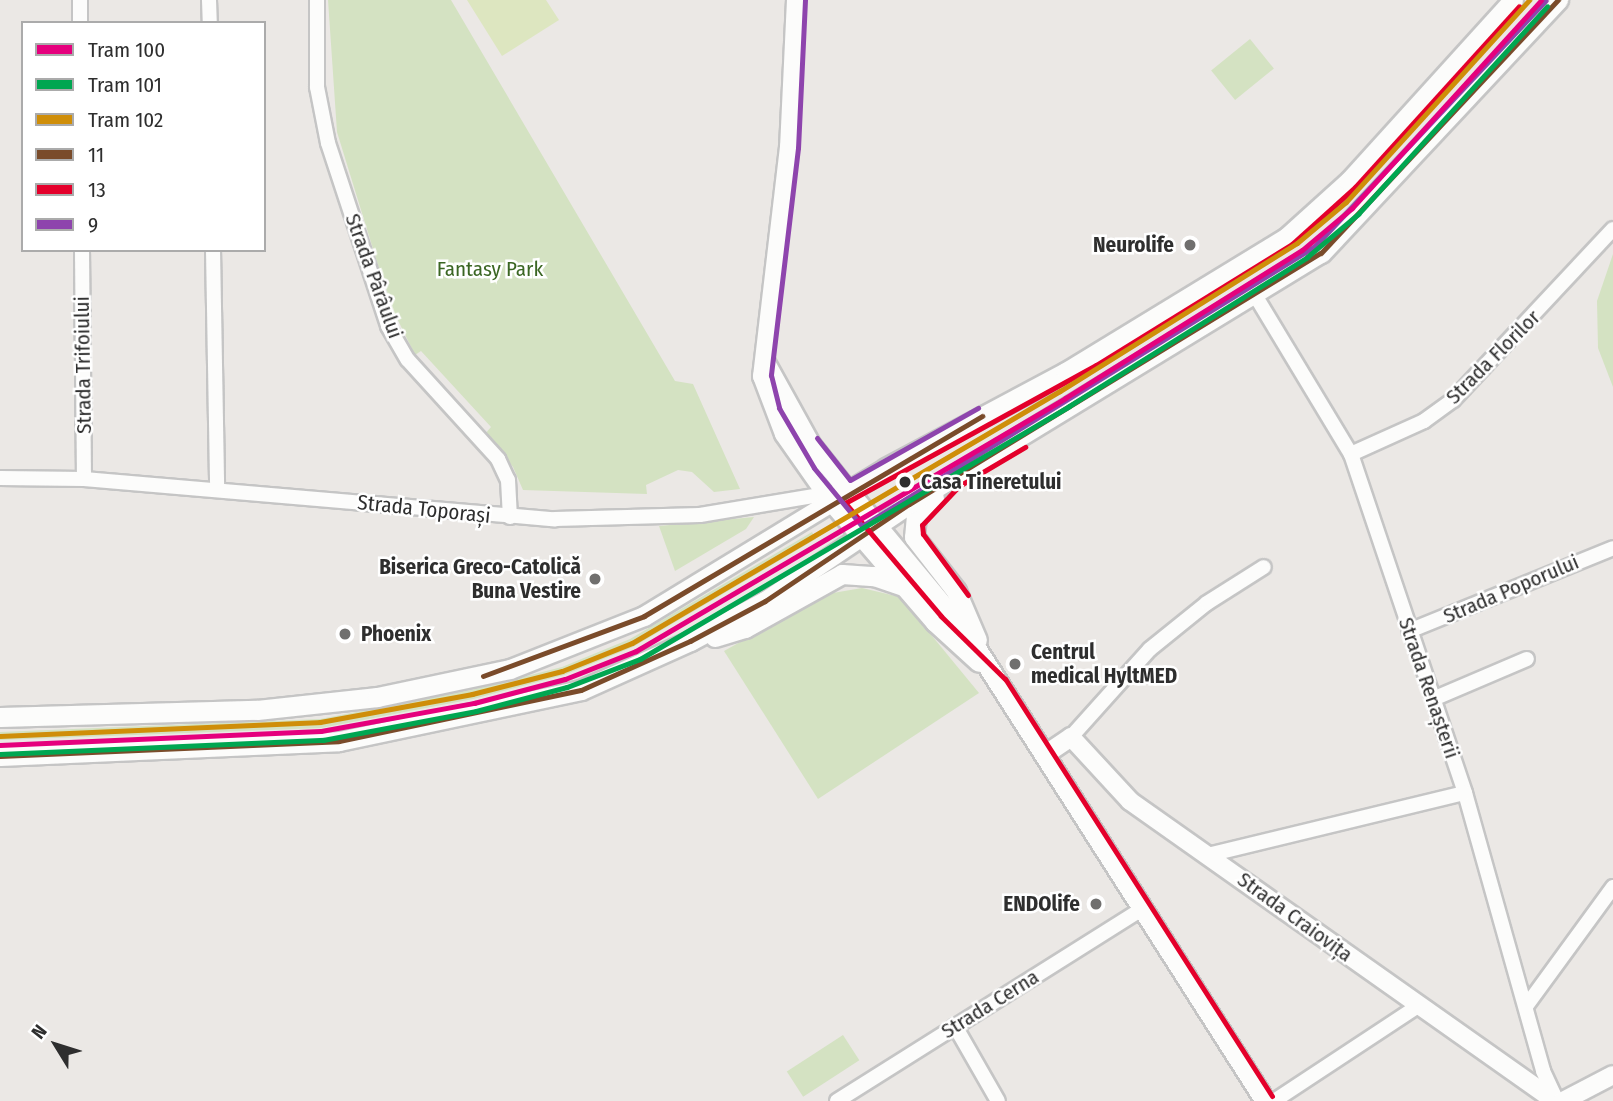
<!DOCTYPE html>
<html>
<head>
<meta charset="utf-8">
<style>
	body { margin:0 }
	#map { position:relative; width:1613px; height:1101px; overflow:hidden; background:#ebe8e5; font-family:"Fira Sans Condensed",sans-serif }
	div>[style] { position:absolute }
	.green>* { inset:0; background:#d4e2c2; transform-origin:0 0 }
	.pitch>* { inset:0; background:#dde6c0 }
	.roads { filter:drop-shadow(2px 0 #c5c5c5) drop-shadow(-2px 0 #c5c5c5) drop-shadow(0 2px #c5c5c5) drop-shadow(0 -2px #c5c5c5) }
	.minor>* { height:14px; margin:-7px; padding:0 7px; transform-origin:7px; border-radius:7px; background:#fcfcfb }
	.tertiary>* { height:18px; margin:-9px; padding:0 9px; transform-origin:9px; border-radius:9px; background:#fcfcfb }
	.secondary>* { height:19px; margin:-9.5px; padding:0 9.5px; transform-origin:9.5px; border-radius:9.5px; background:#fcfcfb }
	.bus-1>* { height:5px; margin:-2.5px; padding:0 2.5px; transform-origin:2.5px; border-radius:2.5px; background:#7a4b2a }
	.bus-2>* { height:5px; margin:-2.5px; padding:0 2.5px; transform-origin:2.5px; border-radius:2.5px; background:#e4002b }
	.bus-3>* { height:5px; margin:-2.5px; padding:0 2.5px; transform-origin:2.5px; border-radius:2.5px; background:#8e44ad }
	.tram-1>* { height:5px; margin:-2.5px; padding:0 2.5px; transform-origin:2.5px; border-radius:2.5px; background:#e5007d }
	.tram-2>* { height:5px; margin:-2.5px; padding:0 2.5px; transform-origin:2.5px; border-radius:2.5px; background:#00a651 }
	.tram-3>* { height:5px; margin:-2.5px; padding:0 2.5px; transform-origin:2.5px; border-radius:2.5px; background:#cf8e09 }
	.dots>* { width:19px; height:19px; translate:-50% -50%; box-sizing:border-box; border:4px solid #fff; border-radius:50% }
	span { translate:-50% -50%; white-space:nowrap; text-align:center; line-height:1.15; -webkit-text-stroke:5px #fff; paint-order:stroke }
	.poi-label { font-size:21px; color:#2e2e2e; font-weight:700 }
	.right { translate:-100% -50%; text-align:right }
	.left { translate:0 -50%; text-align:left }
	.park-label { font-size:21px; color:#3b6623 }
	.street-label { font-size:21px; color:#2e2e2e }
	.stop-label { font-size:21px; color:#2e2e2e; font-weight:700 }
	.legend { position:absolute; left:21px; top:21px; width:245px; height:231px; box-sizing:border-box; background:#fff; border:2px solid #ababab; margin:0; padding:9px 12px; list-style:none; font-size:21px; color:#2e2e2e }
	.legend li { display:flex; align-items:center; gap:14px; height:35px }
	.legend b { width:35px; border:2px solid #ababab }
	.north { position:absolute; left:21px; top:1010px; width:70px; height:70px; -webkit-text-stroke:5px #fff; paint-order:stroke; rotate:308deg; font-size:19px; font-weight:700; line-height:28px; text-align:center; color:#2e2e2e }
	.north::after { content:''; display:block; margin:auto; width:24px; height:32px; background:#2e2e2e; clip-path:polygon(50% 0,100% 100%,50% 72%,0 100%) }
</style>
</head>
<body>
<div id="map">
	<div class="green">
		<i style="clip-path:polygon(328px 0,451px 0,675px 381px,693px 384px,740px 489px,714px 492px,692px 472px,678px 470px,646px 485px,647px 494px,523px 490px,513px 467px,485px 434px,491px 427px,421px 351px,415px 355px,390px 304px,337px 132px)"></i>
		<i style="left:1250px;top:39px;width:38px;height:50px;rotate:51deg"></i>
		<i style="clip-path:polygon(1613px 254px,1613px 387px,1598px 348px,1597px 301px)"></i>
		<i style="clip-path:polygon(754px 517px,746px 529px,675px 571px,659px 526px)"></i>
		<i style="clip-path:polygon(812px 532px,816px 539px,633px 647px,564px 675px,473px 699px,321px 728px,0 740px,0 732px,320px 719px,471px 690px,562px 667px,630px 639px)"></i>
		<i style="clip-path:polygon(862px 588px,900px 597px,979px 693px,818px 799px,724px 651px,827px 594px)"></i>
		<i style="left:843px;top:1035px;width:30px;height:67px;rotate:57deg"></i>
	</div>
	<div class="pitch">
		<i style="clip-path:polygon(467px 0,546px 0,559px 20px,502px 56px)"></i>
	</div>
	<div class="roads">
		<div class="minor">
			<i style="left:80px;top:0;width:23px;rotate:90deg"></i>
			<i style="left:209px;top:0;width:23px;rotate:88deg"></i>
			<i style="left:317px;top:0;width:87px;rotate:90deg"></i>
			<i style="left:317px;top:87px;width:57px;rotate:78.9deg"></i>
			<i style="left:328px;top:143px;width:193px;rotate:71.8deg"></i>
			<i style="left:388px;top:326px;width:39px;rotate:60deg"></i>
			<i style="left:408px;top:360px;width:134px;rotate:47.7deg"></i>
			<i style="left:498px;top:459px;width:23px;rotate:65deg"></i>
			<i style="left:508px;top:480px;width:37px;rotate:87deg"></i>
			<i style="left:82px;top:250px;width:229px;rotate:89.5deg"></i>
			<i style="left:213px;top:250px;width:239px;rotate:89deg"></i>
			<i style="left:1255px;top:295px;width:186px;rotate:58.9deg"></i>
			<i style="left:1351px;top:454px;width:358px;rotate:71.4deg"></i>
			<i style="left:1465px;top:793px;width:289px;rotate:74.3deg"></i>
			<i style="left:1543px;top:1071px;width:33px;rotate:65deg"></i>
			<i style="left:1351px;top:454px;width:80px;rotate:-24.3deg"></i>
			<i style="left:1424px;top:421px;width:36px;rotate:-36deg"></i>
			<i style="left:1453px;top:400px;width:234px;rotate:-46.9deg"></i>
			<i style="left:0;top:478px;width:84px;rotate:0.7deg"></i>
			<i style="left:84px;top:479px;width:473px;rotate:4.9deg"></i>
			<i style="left:555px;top:519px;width:145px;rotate:-1.6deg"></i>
			<i style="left:700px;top:515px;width:134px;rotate:-9.5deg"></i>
			<i style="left:1409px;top:631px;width:220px;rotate:-22.1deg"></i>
			<i style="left:1433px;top:699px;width:102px;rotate:-23.1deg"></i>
			<i style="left:1071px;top:737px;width:118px;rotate:-48.1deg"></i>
			<i style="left:1150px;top:649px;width:73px;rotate:-38.9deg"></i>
			<i style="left:1207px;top:603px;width:67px;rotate:-32.3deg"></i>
			<i style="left:1208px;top:855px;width:264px;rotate:-13.6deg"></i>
			<i style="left:1527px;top:1005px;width:146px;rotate:-53.9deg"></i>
			<i style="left:955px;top:1026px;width:86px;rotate:60.2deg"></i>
			<i style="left:837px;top:1101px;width:362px;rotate:-32.2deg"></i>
			<i style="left:1274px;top:1101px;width:173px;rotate:-33.4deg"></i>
		</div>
		<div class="tertiary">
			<i style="left:796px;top:0;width:147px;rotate:92.7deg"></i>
			<i style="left:789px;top:147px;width:231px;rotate:96.7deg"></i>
			<i style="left:762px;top:376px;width:62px;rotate:69.2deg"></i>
			<i style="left:784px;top:434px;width:82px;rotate:55deg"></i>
			<i style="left:765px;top:361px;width:97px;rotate:61.1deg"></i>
			<i style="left:812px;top:446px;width:58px;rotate:51.3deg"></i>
			<i style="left:1046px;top:754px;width:30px;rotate:-34deg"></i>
			<i style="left:1071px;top:737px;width:87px;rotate:47.3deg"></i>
			<i style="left:1130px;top:801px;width:520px;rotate:35.22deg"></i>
			<i style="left:1563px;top:1101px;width:56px;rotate:-27.5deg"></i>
		</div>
		<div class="secondary">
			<i style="left:848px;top:491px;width:190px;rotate:50.3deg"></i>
			<i style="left:969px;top:637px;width:550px;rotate:57.46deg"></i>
			<i style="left:934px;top:498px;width:25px;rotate:137deg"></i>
			<i style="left:916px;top:515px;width:22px;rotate:95deg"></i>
			<i style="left:914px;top:537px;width:68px;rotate:52.1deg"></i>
			<i style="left:956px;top:591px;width:53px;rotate:66.8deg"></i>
			<i style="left:831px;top:501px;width:160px;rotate:49.3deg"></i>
			<i style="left:935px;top:622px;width:59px;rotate:42.3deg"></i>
			<i style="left:715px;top:637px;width:31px;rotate:-17deg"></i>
			<i style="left:745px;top:628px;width:111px;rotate:-29.1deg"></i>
			<i style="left:842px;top:574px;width:32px;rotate:4deg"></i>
			<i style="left:874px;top:576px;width:34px;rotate:19deg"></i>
			<i style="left:0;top:717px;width:257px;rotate:-1.6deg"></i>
			<i style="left:257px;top:710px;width:121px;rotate:-6.2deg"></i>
			<i style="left:377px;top:697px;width:136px;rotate:-11.9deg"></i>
			<i style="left:510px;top:669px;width:144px;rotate:-21.6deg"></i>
			<i style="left:644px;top:616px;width:284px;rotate:-31.4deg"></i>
			<i style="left:886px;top:468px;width:204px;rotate:-28.1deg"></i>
			<i style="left:1066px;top:372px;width:259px;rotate:-31.4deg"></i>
			<i style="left:1287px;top:237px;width:84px;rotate:-42.1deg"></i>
			<i style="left:1349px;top:181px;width:244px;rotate:-47.8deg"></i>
			<i style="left:0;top:756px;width:339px;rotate:-2.5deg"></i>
			<i style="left:339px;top:741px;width:247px;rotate:-11.9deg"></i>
			<i style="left:581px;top:690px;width:120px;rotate:-24.2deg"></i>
			<i style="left:690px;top:641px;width:85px;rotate:-28.1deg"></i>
			<i style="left:765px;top:601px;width:174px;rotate:-34deg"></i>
			<i style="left:909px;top:504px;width:482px;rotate:-31.4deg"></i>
			<i style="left:1321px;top:253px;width:347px;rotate:-46.9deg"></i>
		</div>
	</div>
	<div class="bus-1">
		<i style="left:483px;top:676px;width:172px;rotate:-20.4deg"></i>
		<i style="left:644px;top:616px;width:393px;rotate:-30.6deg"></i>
		<i style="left:0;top:756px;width:339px;rotate:-2.5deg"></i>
		<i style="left:339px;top:741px;width:247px;rotate:-11.9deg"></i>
		<i style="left:581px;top:690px;width:120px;rotate:-24.2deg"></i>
		<i style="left:690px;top:641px;width:85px;rotate:-28.1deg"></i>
		<i style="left:765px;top:601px;width:174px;rotate:-34deg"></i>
		<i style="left:909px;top:504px;width:482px;rotate:-31.4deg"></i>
		<i style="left:1321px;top:253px;width:347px;rotate:-46.9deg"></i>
	</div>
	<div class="bus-2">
		<i style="left:968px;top:595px;width:76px;rotate:-126.4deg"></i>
		<i style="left:923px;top:534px;width:9px;rotate:-96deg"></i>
		<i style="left:922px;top:525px;width:54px;rotate:-46.5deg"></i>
		<i style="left:959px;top:486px;width:77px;rotate:-30.6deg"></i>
		<i style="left:1272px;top:1096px;width:495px;rotate:-122.6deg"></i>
		<i style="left:1005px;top:679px;width:90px;rotate:-135.5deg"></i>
		<i style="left:941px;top:616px;width:148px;rotate:-130.3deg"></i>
		<i style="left:845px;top:503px;width:286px;rotate:-28.8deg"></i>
		<i style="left:1096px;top:365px;width:230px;rotate:-31.7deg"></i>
		<i style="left:1292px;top:244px;width:85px;rotate:-42.1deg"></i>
		<i style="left:1355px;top:187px;width:244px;rotate:-47.8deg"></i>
	</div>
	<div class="bus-3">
		<i style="left:805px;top:0;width:148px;rotate:92.7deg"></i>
		<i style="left:798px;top:148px;width:229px;rotate:96.8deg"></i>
		<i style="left:771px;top:375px;width:34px;rotate:76deg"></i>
		<i style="left:779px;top:408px;width:69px;rotate:59.7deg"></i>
		<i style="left:814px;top:468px;width:75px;rotate:50.4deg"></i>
		<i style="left:862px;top:526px;width:533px;rotate:-31.72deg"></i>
		<i style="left:1315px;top:246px;width:337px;rotate:-46.8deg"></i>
		<i style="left:817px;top:438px;width:53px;rotate:51.8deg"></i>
		<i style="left:850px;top:480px;width:147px;rotate:-29.4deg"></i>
	</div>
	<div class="tram-1">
		<i style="left:0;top:745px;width:321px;rotate:-2.5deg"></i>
		<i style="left:321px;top:731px;width:156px;rotate:-10.4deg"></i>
		<i style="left:474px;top:703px;width:94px;rotate:-14.8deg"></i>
		<i style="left:565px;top:679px;width:76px;rotate:-21.5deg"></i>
		<i style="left:636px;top:651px;width:498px;rotate:-30.5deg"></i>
		<i style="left:1065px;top:398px;width:279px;rotate:-32deg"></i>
		<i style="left:1302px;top:250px;width:65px;rotate:-40deg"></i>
		<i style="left:1352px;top:208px;width:281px;rotate:-47.7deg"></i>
	</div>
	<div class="tram-2">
		<i style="left:0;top:754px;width:323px;rotate:-2.5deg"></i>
		<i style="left:323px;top:740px;width:156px;rotate:-10.7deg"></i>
		<i style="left:476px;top:711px;width:94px;rotate:-14.8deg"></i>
		<i style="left:567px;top:687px;width:78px;rotate:-21deg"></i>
		<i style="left:640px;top:659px;width:498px;rotate:-30.5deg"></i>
		<i style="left:1069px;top:406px;width:281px;rotate:-32deg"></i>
		<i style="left:1307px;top:257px;width:67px;rotate:-40.1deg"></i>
		<i style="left:1358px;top:214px;width:281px;rotate:-47.7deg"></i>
	</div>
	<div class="tram-3">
		<i style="left:0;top:736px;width:320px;rotate:-2.5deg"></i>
		<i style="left:320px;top:722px;width:155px;rotate:-10.4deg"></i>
		<i style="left:472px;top:694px;width:93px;rotate:-14.3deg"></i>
		<i style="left:562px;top:671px;width:75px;rotate:-21.8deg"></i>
		<i style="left:632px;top:643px;width:497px;rotate:-30.5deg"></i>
		<i style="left:1060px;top:391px;width:279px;rotate:-32deg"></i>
		<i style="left:1297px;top:243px;width:64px;rotate:-39.9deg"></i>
		<i style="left:1346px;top:202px;width:273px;rotate:-47.8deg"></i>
	</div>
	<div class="dots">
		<i style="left:1190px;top:245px;background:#706f6e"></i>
		<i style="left:905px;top:482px;background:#2e2e2e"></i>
		<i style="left:595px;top:579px;background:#706f6e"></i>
		<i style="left:345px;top:634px;background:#706f6e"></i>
		<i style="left:1015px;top:664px;background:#706f6e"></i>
		<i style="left:1096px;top:904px;background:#706f6e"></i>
	</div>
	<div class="poi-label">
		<span class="right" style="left:1174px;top:245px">Neurolife</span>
		<span class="right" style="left:581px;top:579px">Biserica Greco-Catolică<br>Buna Vestire</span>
		<span class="left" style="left:361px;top:634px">Phoenix</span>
		<span class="left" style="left:1031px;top:664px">Centrul<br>medical HyltMED</span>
		<span class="right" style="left:1080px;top:904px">ENDOlife</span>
	</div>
	<div class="park-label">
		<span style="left:490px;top:269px">Fantasy Park</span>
	</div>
	<div class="street-label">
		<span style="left:374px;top:276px;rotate:70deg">Strada Pârâului</span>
		<span style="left:1493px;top:357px;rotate:-45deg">Strada Florilor</span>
		<span style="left:83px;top:365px;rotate:-91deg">Strada Trifoiului</span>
		<span style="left:424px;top:509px;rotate:6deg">Strada Toporași</span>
		<span style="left:1511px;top:589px;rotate:-23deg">Strada Poporului</span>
		<span style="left:1429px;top:688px;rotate:71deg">Strada Renașterii</span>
		<span style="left:1295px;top:917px;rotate:36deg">Strada Craiovița</span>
		<span style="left:990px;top:1004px;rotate:-32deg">Strada Cerna</span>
	</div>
	<div class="stop-label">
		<span class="left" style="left:921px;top:482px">Casa Tineretului</span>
	</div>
	<ul class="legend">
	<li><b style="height:9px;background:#e5007d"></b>Tram 100</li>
	<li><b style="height:9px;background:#00a651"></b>Tram 101</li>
	<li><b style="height:9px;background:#cf8e09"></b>Tram 102</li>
	<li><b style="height:9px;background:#7a4b2a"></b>11</li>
	<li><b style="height:9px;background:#e4002b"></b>13</li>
	<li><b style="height:9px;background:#8e44ad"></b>9</li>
	</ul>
	<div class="north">N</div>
</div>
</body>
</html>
